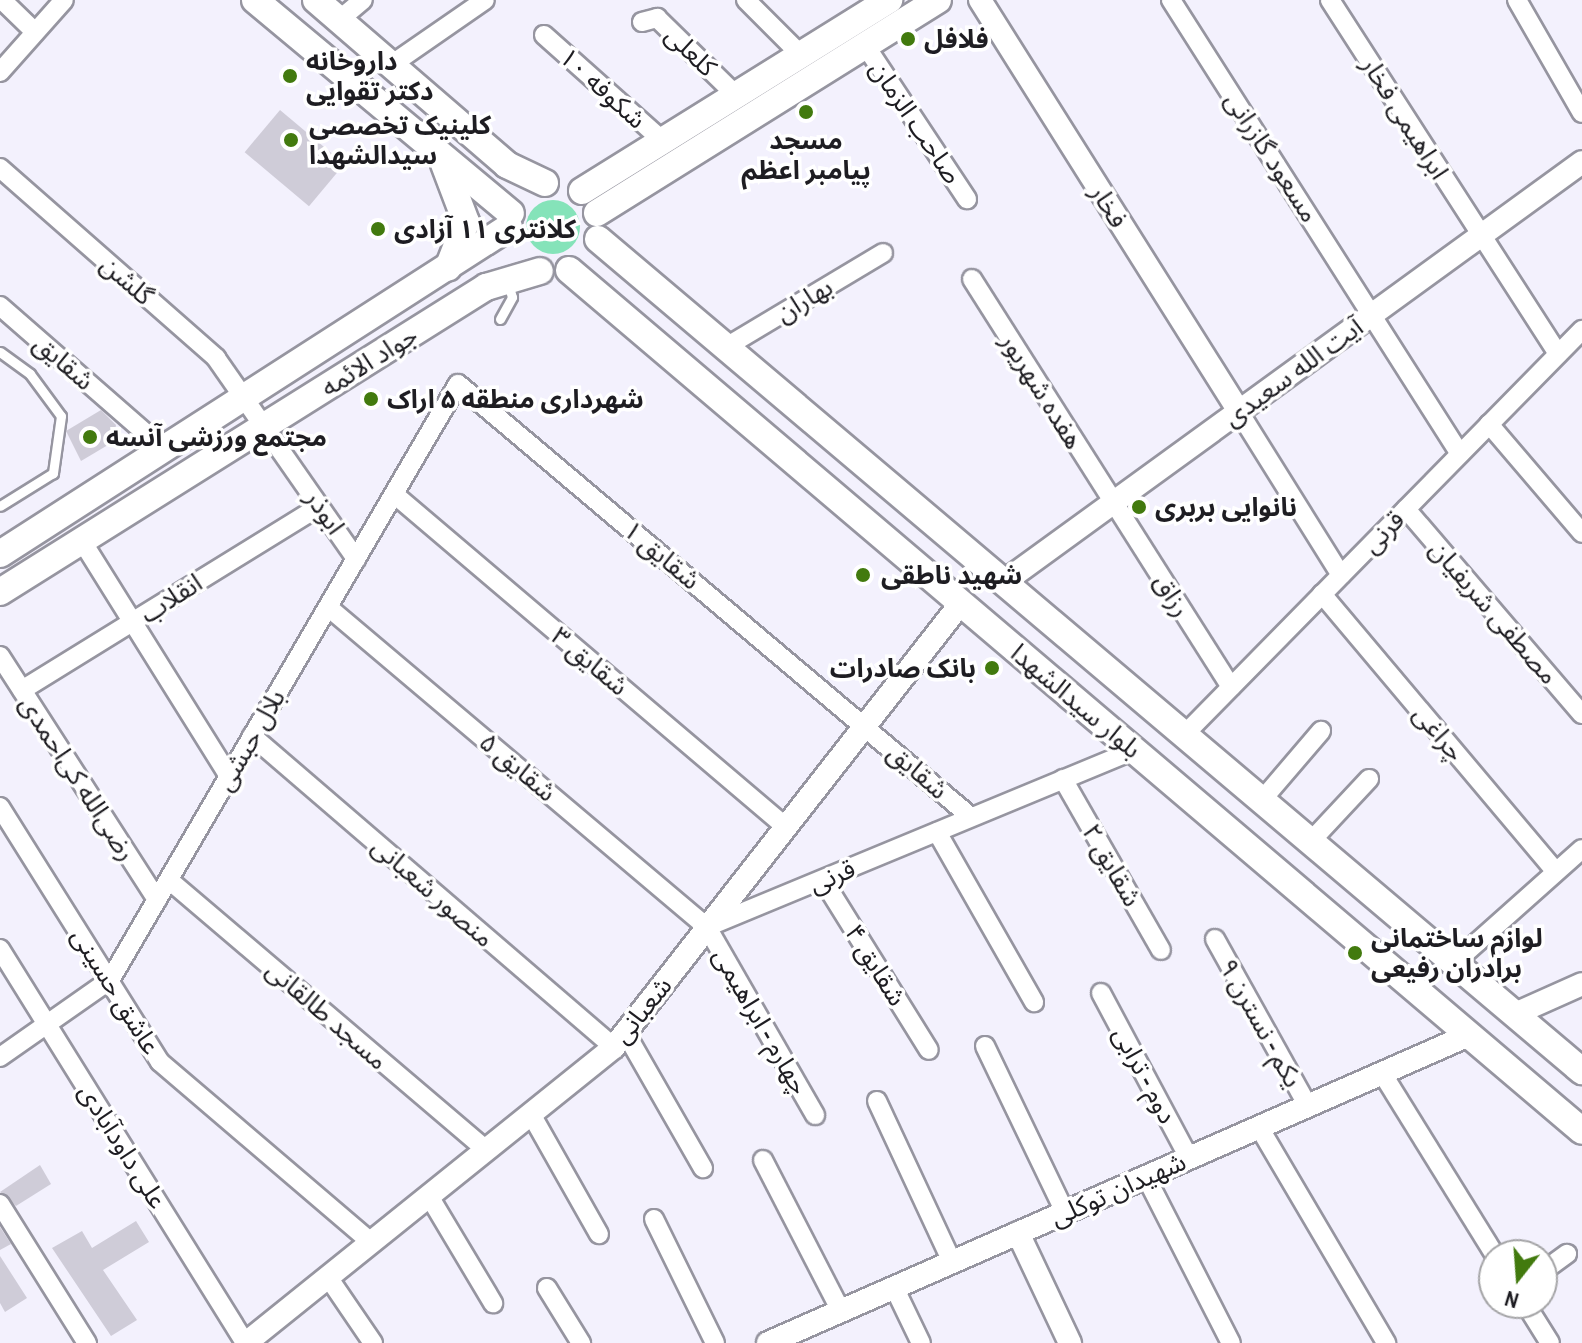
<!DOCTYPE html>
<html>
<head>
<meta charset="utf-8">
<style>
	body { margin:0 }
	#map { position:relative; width:1582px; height:1343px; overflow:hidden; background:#f3f1fd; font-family:"Archivo Narrow","Noto Sans Arabic",sans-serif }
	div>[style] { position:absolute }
	.green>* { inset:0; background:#85e3b9 }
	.round { border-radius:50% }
	.building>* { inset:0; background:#cfccd8; transform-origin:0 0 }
	.roads { filter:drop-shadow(2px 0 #9695a0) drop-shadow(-2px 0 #9695a0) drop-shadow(0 2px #9695a0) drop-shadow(0 -2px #9695a0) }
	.service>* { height:9px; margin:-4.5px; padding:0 4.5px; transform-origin:4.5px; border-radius:4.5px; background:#fff }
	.minor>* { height:18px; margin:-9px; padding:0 9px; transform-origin:9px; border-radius:9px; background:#fff }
	.tertiary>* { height:22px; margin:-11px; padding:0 11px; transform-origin:11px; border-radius:11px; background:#fff }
	.secondary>* { height:26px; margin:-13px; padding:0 13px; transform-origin:13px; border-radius:13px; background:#fff }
	.dots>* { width:22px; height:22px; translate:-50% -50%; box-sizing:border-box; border:4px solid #fff; border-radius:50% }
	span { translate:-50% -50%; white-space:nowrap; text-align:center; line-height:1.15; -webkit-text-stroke:7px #fff; paint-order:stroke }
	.poi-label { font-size:26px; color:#1e1d22; font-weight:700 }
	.left { translate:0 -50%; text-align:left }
	.right { translate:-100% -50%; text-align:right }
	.street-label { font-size:26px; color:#1e1d22 }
	.north { position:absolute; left:1478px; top:1239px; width:80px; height:80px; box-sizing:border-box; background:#fff; border:2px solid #a5a5a7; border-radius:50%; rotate:197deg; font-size:22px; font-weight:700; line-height:32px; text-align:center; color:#1e1d22 }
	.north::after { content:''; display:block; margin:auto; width:28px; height:36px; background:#427a0e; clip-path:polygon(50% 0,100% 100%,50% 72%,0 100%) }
</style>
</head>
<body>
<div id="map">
	<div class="green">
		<i class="round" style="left:526px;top:200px;width:54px;height:54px"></i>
	</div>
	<div class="building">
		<i style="left:280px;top:110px;width:84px;height:55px;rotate:40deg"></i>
		<i style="clip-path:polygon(101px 410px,116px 425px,113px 442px,81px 461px,66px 431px)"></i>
		<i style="clip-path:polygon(40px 1165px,51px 1184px,16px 1206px,0 1192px)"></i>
		<i style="clip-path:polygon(136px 1221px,149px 1242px,103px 1270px,137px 1320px,111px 1336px,52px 1248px,82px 1231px,92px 1248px)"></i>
		<i style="clip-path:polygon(0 1227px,11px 1244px,0 1250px)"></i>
		<i style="clip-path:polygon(0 1256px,27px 1298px,5px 1312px,0 1303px)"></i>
	</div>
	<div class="roads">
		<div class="service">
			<i style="left:500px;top:319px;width:25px;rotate:-61deg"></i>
			<i style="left:512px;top:297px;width:14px;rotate:-107deg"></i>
			<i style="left:0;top:352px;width:37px;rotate:36deg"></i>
			<i style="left:30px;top:374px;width:52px;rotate:53.6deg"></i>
			<i style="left:61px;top:416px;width:58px;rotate:98deg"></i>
			<i style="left:53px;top:473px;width:62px;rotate:148.1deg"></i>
		</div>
		<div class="minor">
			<i style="left:2px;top:0;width:46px;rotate:44.1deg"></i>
			<i style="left:746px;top:0;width:78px;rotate:45deg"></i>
			<i style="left:1171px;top:0;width:538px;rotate:57.52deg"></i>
			<i style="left:1330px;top:0;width:421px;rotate:57.2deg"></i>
			<i style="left:1517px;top:0;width:130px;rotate:60.1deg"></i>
			<i style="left:339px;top:20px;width:31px;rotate:-40deg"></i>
			<i style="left:642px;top:22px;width:16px;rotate:-15deg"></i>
			<i style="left:657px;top:18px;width:110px;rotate:44.3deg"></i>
			<i style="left:544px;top:35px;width:159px;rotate:41.7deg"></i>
			<i style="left:865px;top:45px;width:185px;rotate:56.5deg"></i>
			<i style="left:391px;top:65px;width:114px;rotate:-34.7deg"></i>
			<i style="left:0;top:72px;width:96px;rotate:-48.4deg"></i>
			<i style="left:0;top:168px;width:288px;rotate:41.3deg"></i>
			<i style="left:216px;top:358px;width:245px;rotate:55.1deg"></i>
			<i style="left:972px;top:279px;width:483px;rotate:57.6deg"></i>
			<i style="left:0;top:306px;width:219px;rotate:41.1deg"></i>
			<i style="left:726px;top:347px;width:183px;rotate:-30.9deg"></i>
			<i style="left:1239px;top:412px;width:192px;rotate:58deg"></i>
			<i style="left:1489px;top:424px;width:143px;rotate:49.5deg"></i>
			<i style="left:394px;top:494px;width:514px;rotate:40.35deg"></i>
			<i style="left:1406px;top:509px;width:270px;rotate:49.4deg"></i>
			<i style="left:82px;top:541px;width:277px;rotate:58deg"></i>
			<i style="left:1322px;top:594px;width:363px;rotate:49.9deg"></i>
			<i style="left:328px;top:607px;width:496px;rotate:40.2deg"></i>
			<i style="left:707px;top:927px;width:217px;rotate:60.1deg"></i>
			<i style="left:0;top:656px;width:290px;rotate:57.2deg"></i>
			<i style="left:22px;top:690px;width:350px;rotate:-31.7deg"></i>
			<i style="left:1184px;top:735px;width:568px;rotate:-45.5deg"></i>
			<i style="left:252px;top:736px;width:477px;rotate:40.7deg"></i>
			<i style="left:1063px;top:779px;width:197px;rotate:60.2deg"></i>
			<i style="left:1262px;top:800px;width:91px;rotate:-49.5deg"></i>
			<i style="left:0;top:807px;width:301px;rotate:57.9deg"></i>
			<i style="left:160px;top:1062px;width:277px;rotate:40.5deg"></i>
			<i style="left:937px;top:832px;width:196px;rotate:60.3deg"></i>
			<i style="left:1311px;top:841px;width:85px;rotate:-46.9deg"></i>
			<i style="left:169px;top:880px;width:416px;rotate:40.4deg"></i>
			<i style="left:823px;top:880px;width:200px;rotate:58.1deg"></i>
			<i style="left:707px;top:927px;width:462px;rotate:-22.5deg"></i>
			<i style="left:1215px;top:939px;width:191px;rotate:60.9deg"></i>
			<i style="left:0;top:949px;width:464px;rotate:58.1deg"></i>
			<i style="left:1454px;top:963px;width:171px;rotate:-41.7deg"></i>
			<i style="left:1101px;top:993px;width:187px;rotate:61.9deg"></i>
			<i style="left:625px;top:1032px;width:157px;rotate:60.2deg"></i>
			<i style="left:985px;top:1046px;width:184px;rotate:64.3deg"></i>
			<i style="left:0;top:1057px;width:134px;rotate:-35deg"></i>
			<i style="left:110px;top:980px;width:690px;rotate:-59.72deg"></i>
			<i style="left:458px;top:384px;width:671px;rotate:40.17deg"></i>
			<i style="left:1382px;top:1073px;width:214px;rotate:58.2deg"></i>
			<i style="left:877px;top:1101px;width:178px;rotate:65deg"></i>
			<i style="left:531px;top:1114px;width:138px;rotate:60.5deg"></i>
			<i style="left:1259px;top:1127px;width:251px;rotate:59.5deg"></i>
			<i style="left:763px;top:1160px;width:170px;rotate:62.7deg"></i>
			<i style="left:1146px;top:1177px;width:186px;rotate:62.9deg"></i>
			<i style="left:429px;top:1196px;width:125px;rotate:59.1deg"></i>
			<i style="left:0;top:1204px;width:164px;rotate:58deg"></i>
			<i style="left:654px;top:1219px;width:138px;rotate:63.8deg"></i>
			<i style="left:1542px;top:1272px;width:31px;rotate:-36deg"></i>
			<i style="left:328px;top:1277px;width:80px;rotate:55.7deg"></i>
			<i style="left:894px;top:1287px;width:62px;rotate:64.3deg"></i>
			<i style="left:547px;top:1288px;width:65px;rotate:58.3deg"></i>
			<i style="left:1525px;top:1303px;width:47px;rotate:58deg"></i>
		</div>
		<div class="tertiary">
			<i style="left:980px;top:0;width:487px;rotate:57.8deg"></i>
			<i style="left:1004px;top:582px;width:714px;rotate:-36deg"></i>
			<i style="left:1515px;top:1014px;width:73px;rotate:-24.1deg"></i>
			<i style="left:1018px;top:1233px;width:122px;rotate:64.7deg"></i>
			<i style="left:246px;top:1343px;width:472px;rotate:-38.8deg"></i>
			<i style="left:614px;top:1047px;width:564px;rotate:-51.99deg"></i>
			<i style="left:768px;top:1343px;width:766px;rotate:-23.72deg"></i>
		</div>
		<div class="secondary">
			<i style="left:255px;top:0;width:333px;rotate:39.8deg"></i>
			<i style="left:316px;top:0;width:252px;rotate:40.8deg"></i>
			<i style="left:507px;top:165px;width:42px;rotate:25.3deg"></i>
			<i style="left:444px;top:164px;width:62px;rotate:69.2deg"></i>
			<i style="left:466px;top:222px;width:49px;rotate:111.4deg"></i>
			<i style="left:582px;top:191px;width:362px;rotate:-31.9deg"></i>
			<i style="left:597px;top:213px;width:402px;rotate:-32deg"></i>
			<i style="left:598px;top:239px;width:1289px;rotate:40.22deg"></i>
			<i style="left:569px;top:270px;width:1329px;rotate:40.36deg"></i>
			<i style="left:0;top:554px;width:605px;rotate:-32.72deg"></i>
			<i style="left:0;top:592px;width:574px;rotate:-32.11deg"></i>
			<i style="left:486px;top:287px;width:56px;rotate:-16.5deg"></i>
		</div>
	</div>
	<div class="dots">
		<i style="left:908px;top:39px;background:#427a0e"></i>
		<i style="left:290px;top:76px;background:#427a0e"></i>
		<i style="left:806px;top:112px;background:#427a0e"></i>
		<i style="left:291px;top:140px;background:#427a0e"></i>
		<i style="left:378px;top:229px;background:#427a0e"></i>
		<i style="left:371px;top:399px;background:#427a0e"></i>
		<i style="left:90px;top:437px;background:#427a0e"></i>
		<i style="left:1139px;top:507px;background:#427a0e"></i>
		<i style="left:863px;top:575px;background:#427a0e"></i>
		<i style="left:992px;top:668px;background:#427a0e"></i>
		<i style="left:1355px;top:953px;background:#427a0e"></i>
	</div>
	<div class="poi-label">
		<span class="left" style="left:924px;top:39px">فلافل</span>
		<span class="left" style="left:306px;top:76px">داروخانه<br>دکتر تقوایی</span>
		<span class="left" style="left:309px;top:140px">کلینیک تخصصی<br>سیدالشهدا</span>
		<span style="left:806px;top:155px">مسجد<br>پیامبر اعظم</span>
		<span class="left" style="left:394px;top:229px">کلانتری ۱۱ آزادی</span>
		<span class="left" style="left:387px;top:399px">شهرداری منطقه ۵ اراک</span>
		<span class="left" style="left:106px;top:437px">مجتمع ورزشی آنسه</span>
		<span class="left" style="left:1155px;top:507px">نانوایی بربری</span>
		<span class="left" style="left:881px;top:575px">شهید ناطقی</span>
		<span class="right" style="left:976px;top:668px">بانک صادرات</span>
		<span class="left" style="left:1371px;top:953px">لوازم ساختمانی<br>برادران رفیعی</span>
	</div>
	<div class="street-label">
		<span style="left:691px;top:51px;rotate:44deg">کلعلی</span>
		<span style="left:603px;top:88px;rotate:42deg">شکوفه ۱۰</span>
		<span style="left:1405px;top:118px;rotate:58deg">ابراهیمی فخار</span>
		<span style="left:916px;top:122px;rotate:56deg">صاحب الزمان</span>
		<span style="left:1272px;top:157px;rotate:57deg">مسعود گازرانی</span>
		<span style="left:1109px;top:206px;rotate:58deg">فخار</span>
		<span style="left:127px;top:280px;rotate:41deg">گلشن</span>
		<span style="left:804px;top:300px;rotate:-31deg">بهاران</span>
		<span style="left:369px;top:361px;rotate:-32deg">جواد الائمه</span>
		<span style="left:64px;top:362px;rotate:41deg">شقایق</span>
		<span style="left:1293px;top:372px;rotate:-36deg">آیت الله سعیدی</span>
		<span style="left:1042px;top:391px;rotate:58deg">هفده شهریور</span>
		<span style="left:325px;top:512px;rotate:56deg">ابوذر</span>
		<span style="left:1383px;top:532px;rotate:-46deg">قرنی</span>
		<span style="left:662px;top:555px;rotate:40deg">شقایق ۱</span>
		<span style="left:1172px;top:595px;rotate:57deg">رزاق</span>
		<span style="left:171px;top:598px;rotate:-32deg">انقلاب</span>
		<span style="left:1494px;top:612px;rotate:49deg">مصطفی شریفیان</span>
		<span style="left:590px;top:661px;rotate:40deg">شقایق ۳</span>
		<span style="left:1076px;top:701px;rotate:40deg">بلوار سیدالشهدا</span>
		<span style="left:1439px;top:733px;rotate:50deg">چراغی</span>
		<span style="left:250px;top:740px;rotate:-60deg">بلال حبشی</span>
		<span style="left:518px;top:767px;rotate:40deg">شقایق ۵</span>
		<span style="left:918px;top:771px;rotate:41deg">شقایق</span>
		<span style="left:78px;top:778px;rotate:57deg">رضی‌الله کی‌احمدی</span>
		<span style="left:1112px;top:865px;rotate:60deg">شقایق ۲</span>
		<span style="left:832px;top:876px;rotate:-23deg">قرنی</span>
		<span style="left:433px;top:892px;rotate:41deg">منصور شعبانی</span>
		<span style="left:876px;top:965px;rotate:58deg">شقایق ۴</span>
		<span style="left:116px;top:991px;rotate:58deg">عاشق حسینی</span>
		<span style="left:642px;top:1010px;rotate:-51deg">شعبانی</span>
		<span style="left:327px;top:1015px;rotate:41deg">مسجد طالقانی</span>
		<span style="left:761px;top:1021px;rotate:60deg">چهارم - ابراهیمی</span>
		<span style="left:1261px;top:1023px;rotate:61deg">یکم - نسترن ۹</span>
		<span style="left:1145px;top:1075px;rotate:62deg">دوم - ترابی</span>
		<span style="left:123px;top:1146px;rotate:58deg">علی داودآبادی</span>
		<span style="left:1118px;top:1189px;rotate:-24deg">شهیدان توکلی</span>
	</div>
	<div class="north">N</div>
</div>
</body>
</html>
